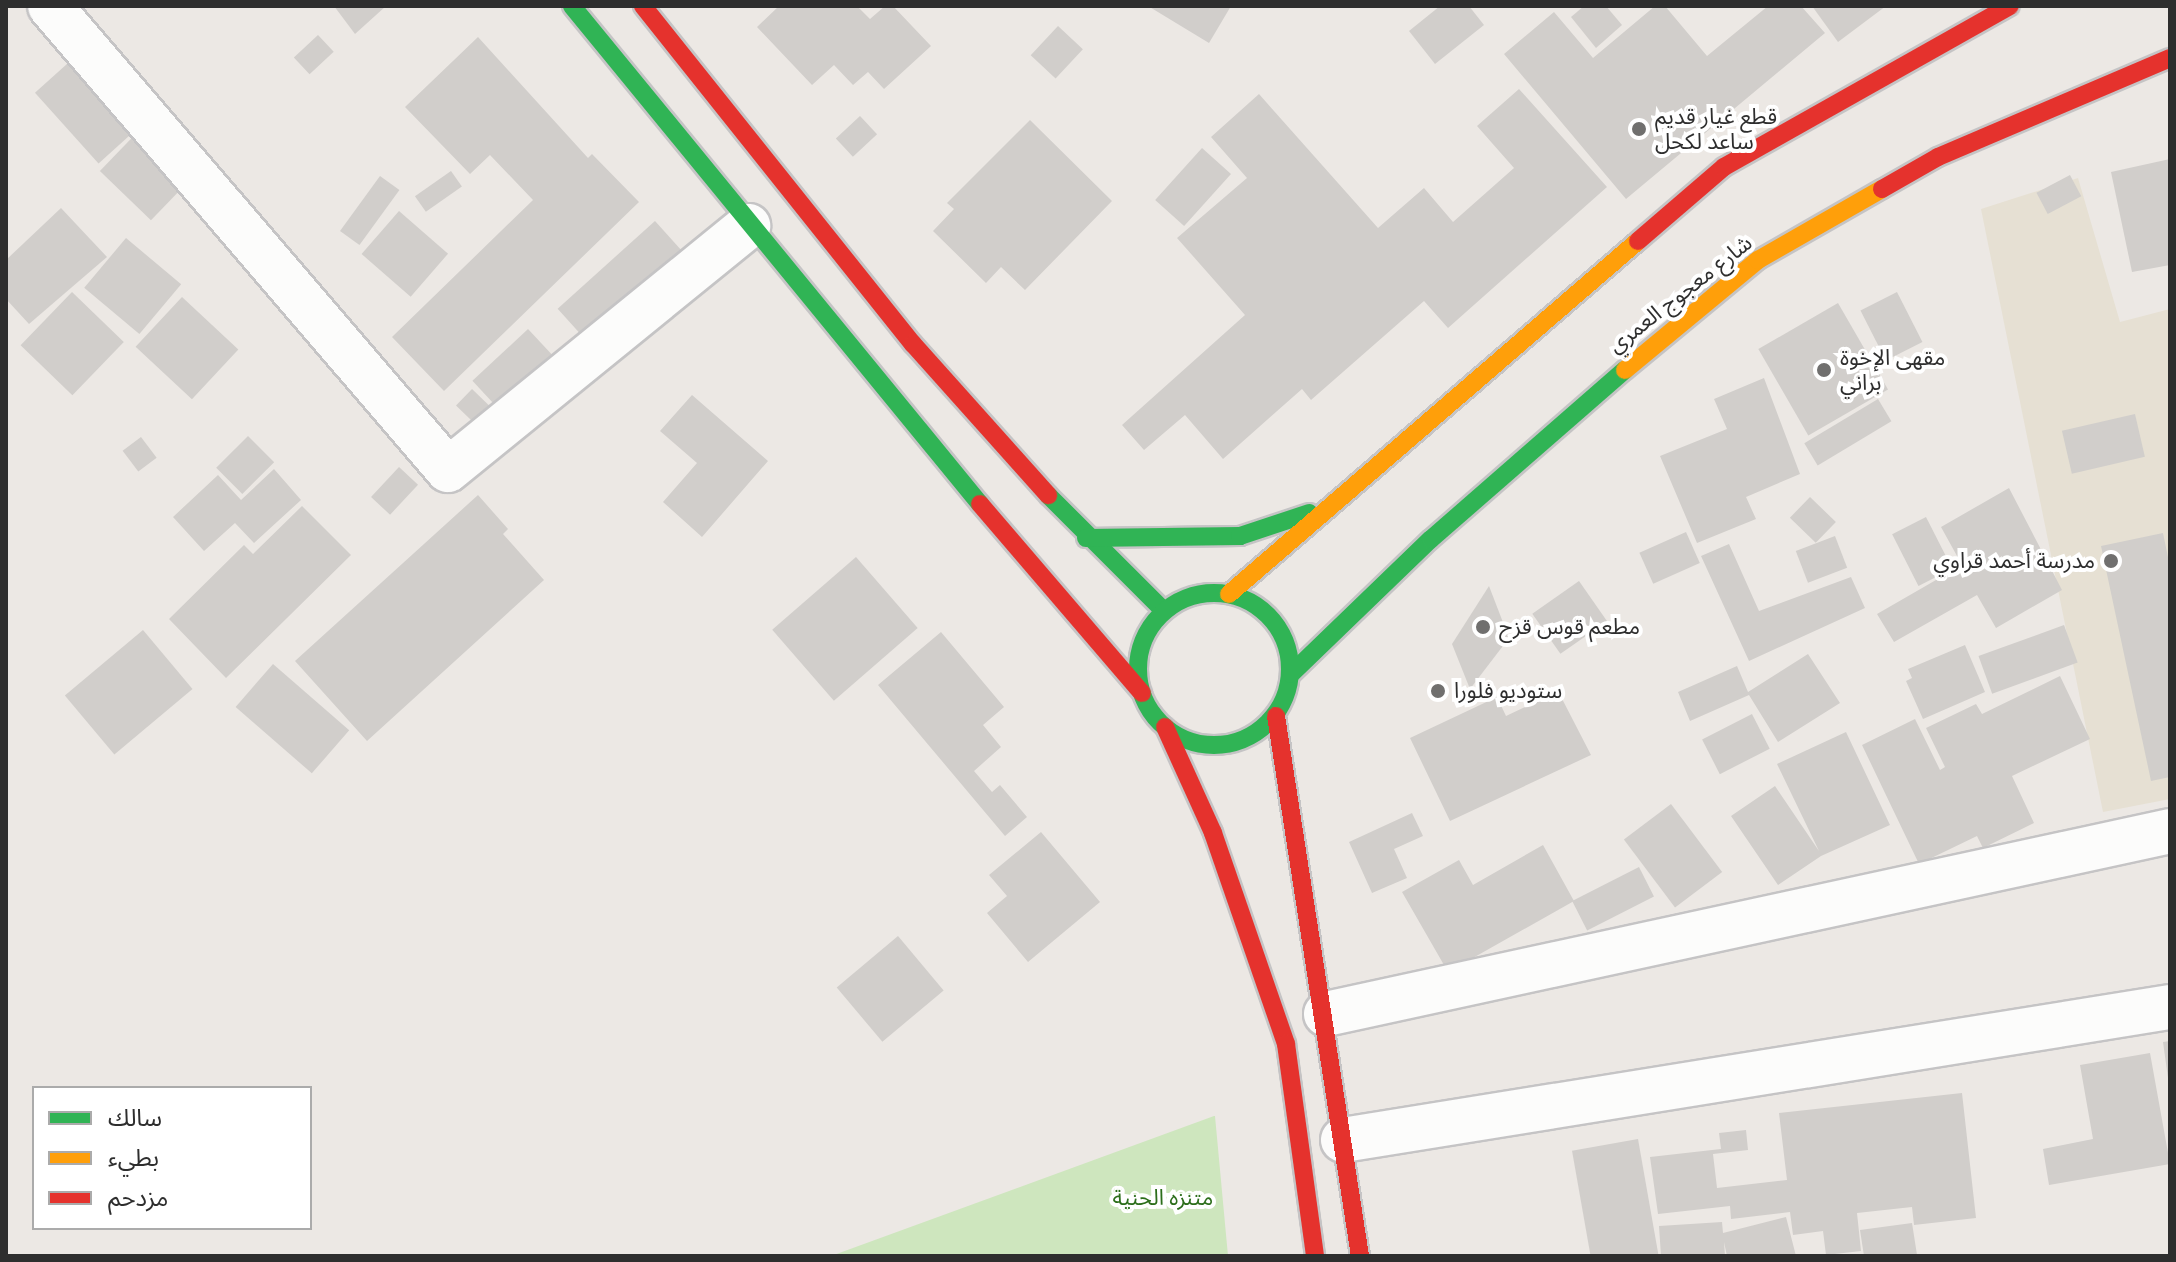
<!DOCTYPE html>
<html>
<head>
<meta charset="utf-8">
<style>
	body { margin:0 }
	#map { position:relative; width:2176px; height:1262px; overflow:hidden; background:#ece8e4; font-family:"Public Sans","Noto Sans Arabic",sans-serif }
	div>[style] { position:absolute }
	.education>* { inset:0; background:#e6e0d3 }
	.green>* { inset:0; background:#cee6be }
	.building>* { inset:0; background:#d1cecb; transform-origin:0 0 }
	.roads { filter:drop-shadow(2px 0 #c5c4c5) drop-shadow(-2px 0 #c5c4c5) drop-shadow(0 2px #c5c4c5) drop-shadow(0 -2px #c5c4c5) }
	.street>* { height:44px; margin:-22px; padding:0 22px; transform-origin:22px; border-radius:22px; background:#fcfcfb }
	.fast>* { height:18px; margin:-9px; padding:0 9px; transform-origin:9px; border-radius:9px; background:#30b455 }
	.fast>.ring { margin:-9px; padding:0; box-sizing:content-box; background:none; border:18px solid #30b455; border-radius:50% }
	.slow>* { height:18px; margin:-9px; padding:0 9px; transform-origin:9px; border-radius:9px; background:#ff9f0a }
	.jam>* { height:18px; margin:-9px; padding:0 9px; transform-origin:9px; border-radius:9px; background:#e5322d }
	.dots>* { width:22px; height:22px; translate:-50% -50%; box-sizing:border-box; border:4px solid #fff; border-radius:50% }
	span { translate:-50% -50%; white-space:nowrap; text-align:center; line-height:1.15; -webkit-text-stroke:8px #fff; paint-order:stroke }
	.poi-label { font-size:22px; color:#2e2e2e }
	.left { translate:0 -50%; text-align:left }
	.right { translate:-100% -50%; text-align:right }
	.street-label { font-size:22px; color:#2e2e2e }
	.park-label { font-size:22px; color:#2c6e1b }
	.frame { position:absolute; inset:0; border:8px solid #2e2e2e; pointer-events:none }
	.legend { position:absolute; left:32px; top:1086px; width:280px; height:144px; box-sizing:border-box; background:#fff; border:2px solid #ababab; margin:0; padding:10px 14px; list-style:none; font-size:24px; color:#2e2e2e }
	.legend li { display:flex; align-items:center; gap:16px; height:40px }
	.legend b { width:40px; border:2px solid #ababab }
</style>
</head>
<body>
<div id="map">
	<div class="education">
		<i style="clip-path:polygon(2078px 178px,2120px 322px,2170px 309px,2170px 799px,2103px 812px,1981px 209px)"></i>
	</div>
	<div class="green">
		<i style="clip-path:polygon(1215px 1116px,1228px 1256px,831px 1256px,1214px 1116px)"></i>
	</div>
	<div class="building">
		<i style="clip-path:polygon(334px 6px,386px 6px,355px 34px)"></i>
		<i style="clip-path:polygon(779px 6px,857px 6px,870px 19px,885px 6px,893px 6px,931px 46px,884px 89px,868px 72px,853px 85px,834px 65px,812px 85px,757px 27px)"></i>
		<i style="clip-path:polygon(1148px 6px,1231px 6px,1209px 43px)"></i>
		<i style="clip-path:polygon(1440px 6px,1469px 6px,1484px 25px,1435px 64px,1409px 31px)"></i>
		<i style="clip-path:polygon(1584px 6px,1606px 6px,1622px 25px,1596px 48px,1571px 17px)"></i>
		<i style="clip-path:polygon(1655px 6px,1665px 6px,1707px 56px,1768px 6px,1801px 6px,1825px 33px,1626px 199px,1504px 54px,1554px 12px,1593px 58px)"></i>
		<i style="clip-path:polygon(1812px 6px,1886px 6px,1838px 42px)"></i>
		<i style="left:1058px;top:26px;width:34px;height:40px;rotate:43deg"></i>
		<i style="left:318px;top:35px;width:23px;height:33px;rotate:47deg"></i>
		<i style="clip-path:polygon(478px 37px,588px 158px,592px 154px,639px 202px,444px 391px,392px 337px,533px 200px,490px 155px,470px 174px,405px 107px)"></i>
		<i style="left:87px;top:46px;width:95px;height:70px;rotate:48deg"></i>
		<i style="clip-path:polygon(1519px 89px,1607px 187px,1448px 328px,1424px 301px,1311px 400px,1302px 389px,1223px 459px,1185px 415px,1144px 450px,1122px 425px,1245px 315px,1177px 238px,1247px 178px,1211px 137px,1259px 94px,1378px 228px,1424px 188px,1453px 222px,1514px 168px,1477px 126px)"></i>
		<i style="left:860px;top:116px;width:25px;height:33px;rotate:47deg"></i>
		<i style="left:152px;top:117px;width:71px;height:75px;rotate:44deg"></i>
		<i style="clip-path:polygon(1030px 120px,1112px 201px,1025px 290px,1001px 267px,986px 283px,933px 231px,954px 209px,947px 203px)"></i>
		<i style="left:1202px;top:148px;width:39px;height:70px;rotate:42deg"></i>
		<i style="clip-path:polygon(2170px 159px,2170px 265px,2132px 272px,2111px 172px)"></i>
		<i style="left:451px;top:171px;width:19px;height:44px;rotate:55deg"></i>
		<i style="left:2070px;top:175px;width:24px;height:38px;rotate:62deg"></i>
		<i style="left:380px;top:176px;width:24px;height:68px;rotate:36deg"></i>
		<i style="clip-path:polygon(61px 208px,107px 257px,29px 324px,6px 299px,6px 260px)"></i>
		<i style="left:399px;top:211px;width:65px;height:57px;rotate:41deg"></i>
		<i style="left:655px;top:221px;width:55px;height:131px;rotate:48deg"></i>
		<i style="left:126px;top:238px;width:72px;height:65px;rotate:40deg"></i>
		<i style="left:72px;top:292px;width:72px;height:74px;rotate:44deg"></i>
		<i style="left:1897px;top:292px;width:56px;height:41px;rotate:63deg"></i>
		<i style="left:182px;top:297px;width:77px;height:68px;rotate:43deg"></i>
		<i style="left:1838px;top:303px;width:100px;height:92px;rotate:60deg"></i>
		<i style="left:528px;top:329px;width:62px;height:76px;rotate:47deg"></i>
		<i style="clip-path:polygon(1764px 378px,1800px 474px,1746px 497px,1756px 519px,1697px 543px,1660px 456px,1727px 429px,1714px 399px)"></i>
		<i style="left:472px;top:389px;width:46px;height:23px;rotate:44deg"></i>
		<i style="clip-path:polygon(692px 395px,768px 461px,702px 537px,663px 502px,697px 463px,660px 431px)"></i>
		<i style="left:1878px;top:399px;width:26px;height:86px;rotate:59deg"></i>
		<i style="left:2135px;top:414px;width:44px;height:75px;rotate:77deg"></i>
		<i style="left:248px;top:436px;width:37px;height:45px;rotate:45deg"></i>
		<i style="left:141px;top:437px;width:26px;height:23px;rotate:53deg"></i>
		<i style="left:399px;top:467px;width:26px;height:41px;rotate:43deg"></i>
		<i style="clip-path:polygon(274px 469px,301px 500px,254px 543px,235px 523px,204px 551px,173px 517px,218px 475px,241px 500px)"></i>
		<i style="clip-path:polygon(2009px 488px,2062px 590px,1996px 628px,1977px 595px,1894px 642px,1877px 614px,1962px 565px,1941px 527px)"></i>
		<i style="clip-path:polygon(478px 495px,508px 529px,503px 534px,544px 580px,367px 741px,295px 661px)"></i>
		<i style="left:1810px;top:497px;width:36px;height:29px;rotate:44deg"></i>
		<i style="clip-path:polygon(302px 506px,351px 555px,226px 678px,169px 619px,244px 545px,253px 554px)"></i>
		<i style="left:1926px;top:517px;width:58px;height:38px;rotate:63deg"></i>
		<i style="left:1686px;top:532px;width:34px;height:51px;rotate:66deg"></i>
		<i style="clip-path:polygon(2163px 533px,2170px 567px,2170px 777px,2151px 781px,2101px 546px)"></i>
		<i style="left:1835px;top:536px;width:34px;height:42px;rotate:69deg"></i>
		<i style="clip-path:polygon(1729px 544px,1759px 611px,1851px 577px,1865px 608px,1749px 661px,1701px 556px)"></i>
		<i style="left:856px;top:557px;width:94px;height:111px;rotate:49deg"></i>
		<i style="left:1579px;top:581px;width:49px;height:57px;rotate:55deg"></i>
		<i style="clip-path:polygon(1489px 586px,1509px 638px,1470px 689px,1452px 644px)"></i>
		<i style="left:2064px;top:625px;width:40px;height:91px;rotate:70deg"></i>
		<i style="left:143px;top:630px;width:77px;height:102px;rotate:50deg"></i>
		<i style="clip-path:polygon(941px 632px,1004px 707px,983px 725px,1001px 747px,974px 771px,992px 792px,1000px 785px,1027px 817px,1005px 836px,878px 685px)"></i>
		<i style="clip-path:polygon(1965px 645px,1985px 692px,1923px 719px,1906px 681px,1912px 678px,1908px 669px)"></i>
		<i style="clip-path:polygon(1808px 654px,1840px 703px,1778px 742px,1749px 695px,1690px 721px,1678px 692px,1737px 666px,1748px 692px)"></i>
		<i style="left:273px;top:664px;width:101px;height:57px;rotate:41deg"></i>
		<i style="clip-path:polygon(2060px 676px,2090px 739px,2012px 776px,2034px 823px,1983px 848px,1977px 836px,1919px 864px,1862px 745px,1915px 719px,1940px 770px,1945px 767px,1926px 728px,1976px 704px,1982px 714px)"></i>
		<i style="clip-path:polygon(1558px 691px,1591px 755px,1450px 821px,1410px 738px,1497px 697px,1506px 716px)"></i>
		<i style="left:1752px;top:714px;width:39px;height:56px;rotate:63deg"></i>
		<i style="clip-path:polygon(1846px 732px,1890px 825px,1821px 856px,1778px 885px,1731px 816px,1775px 786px,1819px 851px,1777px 764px)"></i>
		<i style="left:1671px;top:804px;width:85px;height:59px;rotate:53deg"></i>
		<i style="clip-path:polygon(1412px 813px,1423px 836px,1394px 849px,1407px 878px,1372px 893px,1349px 842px)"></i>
		<i style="clip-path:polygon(1041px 832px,1100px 902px,1028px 962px,987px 913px,1007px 896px,989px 875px)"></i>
		<i style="clip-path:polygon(1543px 845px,1574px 901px,1448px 972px,1402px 892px,1459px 860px,1473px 885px)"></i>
		<i style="left:1639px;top:867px;width:33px;height:75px;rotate:63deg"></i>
		<i style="left:898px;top:936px;width:71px;height:80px;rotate:50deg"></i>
		<i style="clip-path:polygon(2170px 1041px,2170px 1078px,2168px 1078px,2163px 1042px)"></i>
		<i style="clip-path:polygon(2150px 1053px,2170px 1164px,2049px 1185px,2043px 1149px,2093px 1139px,2080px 1065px)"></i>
		<i style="clip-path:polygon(1962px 1093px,1976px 1218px,1914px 1225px,1912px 1207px,1857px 1213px,1861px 1251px,1826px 1255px,1823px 1231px,1793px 1235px,1790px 1212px,1731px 1219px,1730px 1206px,1658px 1214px,1650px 1157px,1721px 1149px,1719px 1133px,1746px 1130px,1748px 1150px,1713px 1154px,1717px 1188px,1787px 1180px,1779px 1113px)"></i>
		<i style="left:1638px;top:1139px;width:119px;height:67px;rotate:80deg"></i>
		<i style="clip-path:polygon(1786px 1217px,1796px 1256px,1727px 1256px,1724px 1242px,1725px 1256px,1661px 1256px,1659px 1226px,1722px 1222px,1723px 1233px)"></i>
		<i style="clip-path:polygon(1912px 1223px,1917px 1255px,1864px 1256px,1860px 1230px)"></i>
	</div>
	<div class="roads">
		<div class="street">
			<i style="left:50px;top:6px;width:611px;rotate:49.38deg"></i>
			<i style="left:448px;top:470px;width:387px;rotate:-39.1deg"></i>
			<i style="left:1326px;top:1014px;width:864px;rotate:-12.23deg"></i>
			<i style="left:1343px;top:1140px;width:838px;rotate:-9.14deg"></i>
		</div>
		<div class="fast">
			<i style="left:572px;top:6px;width:644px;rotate:50.67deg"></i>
			<i style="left:1048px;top:495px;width:164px;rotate:45deg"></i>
			<i style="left:1086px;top:538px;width:154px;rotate:-0.7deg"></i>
			<i style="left:1240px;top:536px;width:73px;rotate:-18.4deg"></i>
			<i class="ring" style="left:1138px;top:593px;width:134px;height:134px"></i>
			<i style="left:1291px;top:674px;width:194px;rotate:-44deg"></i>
			<i style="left:1431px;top:539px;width:257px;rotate:-41.1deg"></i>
		</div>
		<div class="slow">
			<i style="left:1625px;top:370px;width:173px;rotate:-39.6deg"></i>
			<i style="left:1758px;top:260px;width:143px;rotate:-29.8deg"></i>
			<i style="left:1229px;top:594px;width:540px;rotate:-40.8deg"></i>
		</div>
		<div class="jam">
			<i style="left:643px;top:6px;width:433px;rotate:51.4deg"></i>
			<i style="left:913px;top:344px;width:203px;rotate:48.2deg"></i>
			<i style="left:1882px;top:189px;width:64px;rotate:-29.7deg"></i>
			<i style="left:1938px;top:157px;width:252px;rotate:-23.1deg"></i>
			<i style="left:1638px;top:241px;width:113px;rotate:-40.7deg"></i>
			<i style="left:1724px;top:167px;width:328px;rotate:-29.4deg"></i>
			<i style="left:980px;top:504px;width:249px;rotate:49.4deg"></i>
			<i style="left:1276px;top:716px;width:546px;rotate:81.16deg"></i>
			<i style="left:1165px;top:727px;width:116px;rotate:65.6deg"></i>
			<i style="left:1213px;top:833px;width:223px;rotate:70.9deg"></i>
			<i style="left:1286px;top:1044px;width:214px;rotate:82.2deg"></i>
		</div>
	</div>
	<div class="dots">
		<i style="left:1639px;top:129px;background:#706f6e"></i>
		<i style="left:1824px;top:370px;background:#706f6e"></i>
		<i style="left:2111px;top:561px;background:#706f6e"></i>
		<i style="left:1483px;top:627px;background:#706f6e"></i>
		<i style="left:1438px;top:691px;background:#706f6e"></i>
	</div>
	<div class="poi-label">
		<span class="left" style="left:1655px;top:129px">قطع غيار قديم<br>ساعد لكحل</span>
		<span class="left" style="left:1840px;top:370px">مقهى الإخوة<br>براني</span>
		<span class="right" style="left:2095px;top:561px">مدرسة أحمد قراوي</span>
		<span class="left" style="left:1499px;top:627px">مطعم قوس قزح</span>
		<span class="left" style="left:1454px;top:691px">ستوديو فلورا</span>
	</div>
	<div class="street-label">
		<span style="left:1680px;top:294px;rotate:-38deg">شارع معجوج العمري</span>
	</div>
	<div class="park-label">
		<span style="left:1163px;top:1198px">متنزه الحنية</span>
	</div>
	<div class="frame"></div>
	<ul class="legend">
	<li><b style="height:10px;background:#30b455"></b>سالك</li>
	<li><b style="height:10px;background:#ff9f0a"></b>بطيء</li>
	<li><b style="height:10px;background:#e5322d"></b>مزدحم</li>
	</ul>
</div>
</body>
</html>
